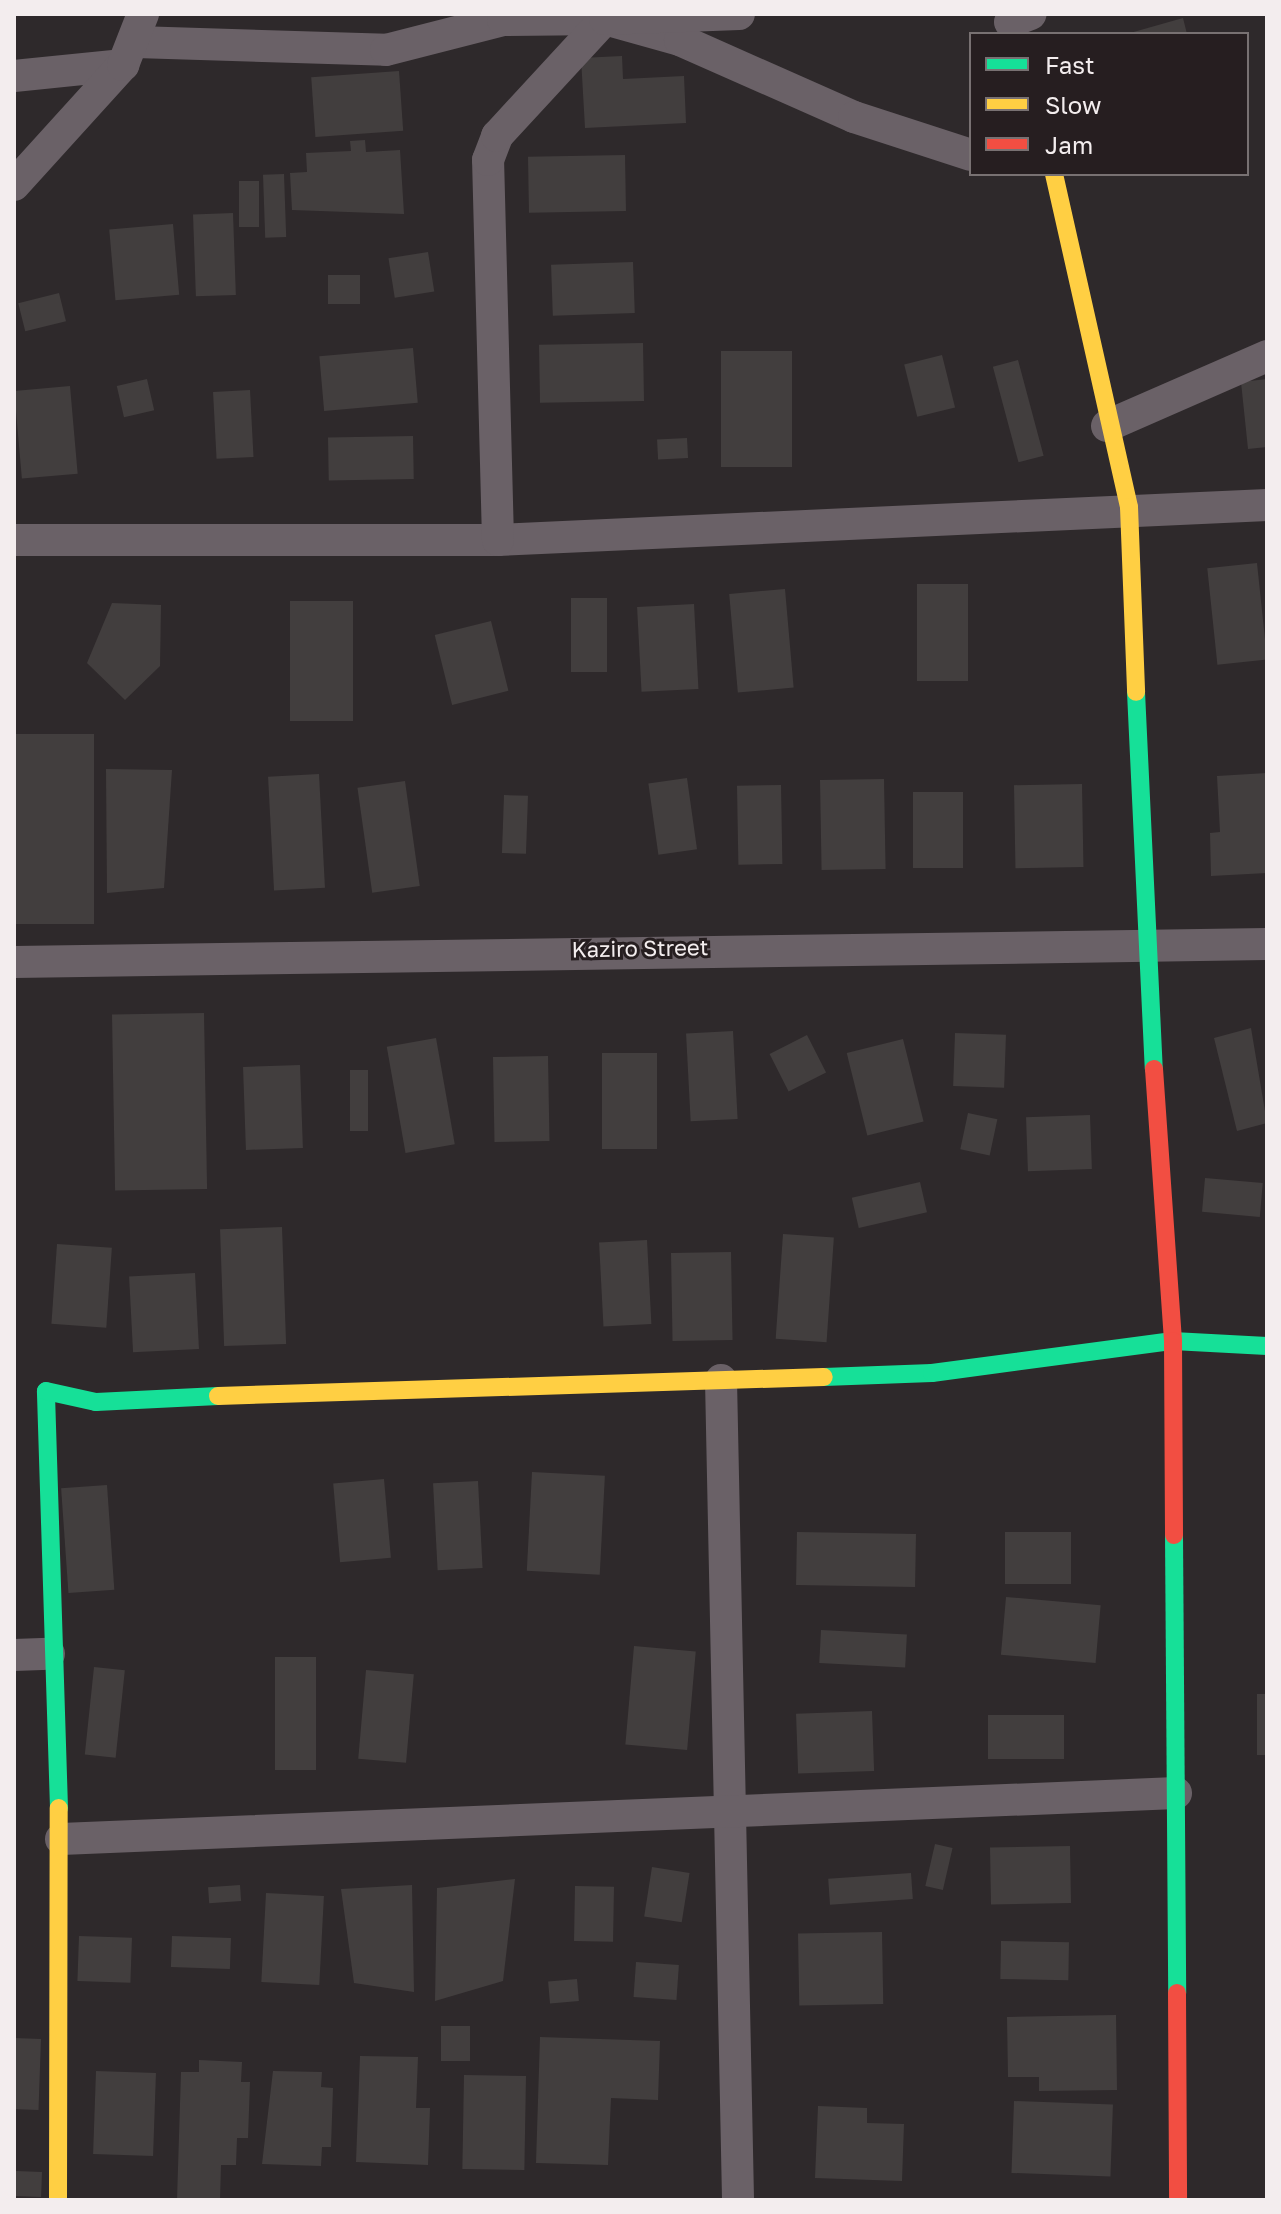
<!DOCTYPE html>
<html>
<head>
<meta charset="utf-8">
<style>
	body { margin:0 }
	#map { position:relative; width:1281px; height:2214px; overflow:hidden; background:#2e292b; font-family:"Golos Text",sans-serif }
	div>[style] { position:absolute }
	.building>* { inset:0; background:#423e3e; transform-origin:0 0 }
	.street>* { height:32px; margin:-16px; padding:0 16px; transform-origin:16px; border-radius:16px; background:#6a6167 }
	.fast>* { height:18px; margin:-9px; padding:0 9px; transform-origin:9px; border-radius:9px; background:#16e098 }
	.slow>* { height:18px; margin:-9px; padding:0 9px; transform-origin:9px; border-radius:9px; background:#ffcf43 }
	.jam>* { height:18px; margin:-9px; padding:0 9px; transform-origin:9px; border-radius:9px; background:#f24e42 }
	span { translate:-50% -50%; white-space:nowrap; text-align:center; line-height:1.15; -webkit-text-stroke:6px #261e20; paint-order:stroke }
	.street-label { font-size:22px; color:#f3edee }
	.frame { position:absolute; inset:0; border:16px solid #f3edee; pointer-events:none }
	.legend { position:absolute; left:969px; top:32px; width:280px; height:144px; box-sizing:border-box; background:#261e20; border:2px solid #787172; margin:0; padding:10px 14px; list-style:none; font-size:24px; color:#f3edee }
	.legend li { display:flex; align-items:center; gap:16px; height:40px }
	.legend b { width:40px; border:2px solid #787172 }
</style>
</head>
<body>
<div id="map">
	<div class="building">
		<i style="clip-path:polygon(1183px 18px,1187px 34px,1131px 34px,1130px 33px)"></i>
		<i style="clip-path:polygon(622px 56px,623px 79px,684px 76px,686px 123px,585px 128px,581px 58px)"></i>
		<i style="left:399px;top:71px;width:60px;height:88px;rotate:86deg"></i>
		<i style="clip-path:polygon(365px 140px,366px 152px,400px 150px,404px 214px,292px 210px,290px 173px,307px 172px,306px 153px,351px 151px,350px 141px)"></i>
		<i style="left:625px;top:155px;width:56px;height:97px;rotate:89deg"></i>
		<i style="left:284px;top:174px;width:63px;height:21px;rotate:88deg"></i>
		<i style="left:239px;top:181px;width:20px;height:46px"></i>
		<i style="left:233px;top:213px;width:82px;height:40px;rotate:88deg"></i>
		<i style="left:173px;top:224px;width:71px;height:64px;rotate:85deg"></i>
		<i style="left:428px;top:252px;width:40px;height:40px;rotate:81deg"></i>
		<i style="left:633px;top:262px;width:51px;height:82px;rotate:88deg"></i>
		<i style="left:328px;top:275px;width:32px;height:29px"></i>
		<i style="left:59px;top:293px;width:29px;height:42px;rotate:76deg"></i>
		<i style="left:643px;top:343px;width:58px;height:104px;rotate:89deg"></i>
		<i style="left:413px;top:348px;width:55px;height:94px;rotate:85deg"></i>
		<i style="left:792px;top:351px;width:116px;height:71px;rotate:90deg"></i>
		<i style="left:942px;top:355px;width:54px;height:39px;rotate:76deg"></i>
		<i style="left:1018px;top:360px;width:99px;height:26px;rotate:75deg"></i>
		<i style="left:147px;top:379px;width:32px;height:31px;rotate:77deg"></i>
		<i style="clip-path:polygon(1267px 379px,1267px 447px,1248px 449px,1241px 382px)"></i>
		<i style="left:70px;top:386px;width:88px;height:56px;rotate:85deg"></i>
		<i style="left:250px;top:390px;width:67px;height:37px;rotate:87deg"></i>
		<i style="left:413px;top:436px;width:43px;height:85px;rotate:89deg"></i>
		<i style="left:687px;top:438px;width:20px;height:30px;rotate:87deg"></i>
		<i style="left:1257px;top:563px;width:97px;height:50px;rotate:84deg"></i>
		<i style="left:917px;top:584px;width:51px;height:97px"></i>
		<i style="left:785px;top:589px;width:99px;height:56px;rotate:85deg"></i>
		<i style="left:571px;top:598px;width:36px;height:74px"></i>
		<i style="left:290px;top:601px;width:63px;height:120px"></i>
		<i style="clip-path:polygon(112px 603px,161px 605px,160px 666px,125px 700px,87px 663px)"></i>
		<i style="left:694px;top:604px;width:85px;height:57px;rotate:87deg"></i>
		<i style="left:491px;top:621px;width:72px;height:58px;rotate:76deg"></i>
		<i style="left:14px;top:734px;width:80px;height:190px"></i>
		<i style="clip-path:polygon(106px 769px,172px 770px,164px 888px,107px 893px)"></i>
		<i style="clip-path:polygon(1267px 773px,1267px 873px,1211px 876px,1210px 833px,1220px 832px,1217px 776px)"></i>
		<i style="left:319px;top:774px;width:114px;height:51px;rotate:87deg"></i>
		<i style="left:687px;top:778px;width:72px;height:39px;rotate:82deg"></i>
		<i style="left:884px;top:779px;width:90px;height:64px;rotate:89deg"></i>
		<i style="left:405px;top:781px;width:106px;height:48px;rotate:82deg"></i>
		<i style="left:1082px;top:784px;width:83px;height:68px;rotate:89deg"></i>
		<i style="left:781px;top:785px;width:79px;height:44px;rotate:89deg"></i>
		<i style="left:913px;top:792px;width:50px;height:76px"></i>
		<i style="left:504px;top:795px;width:24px;height:58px;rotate:2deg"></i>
		<i style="left:204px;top:1013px;width:176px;height:92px;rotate:89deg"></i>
		<i style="clip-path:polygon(1251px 1028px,1267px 1123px,1237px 1131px,1214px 1038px)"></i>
		<i style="left:733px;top:1031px;width:88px;height:47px;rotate:87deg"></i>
		<i style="left:955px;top:1033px;width:51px;height:53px;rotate:2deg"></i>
		<i style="left:807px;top:1035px;width:42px;height:42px;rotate:63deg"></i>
		<i style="left:436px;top:1038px;width:108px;height:50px;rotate:80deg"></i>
		<i style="left:903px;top:1039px;width:85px;height:58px;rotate:76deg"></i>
		<i style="left:602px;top:1053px;width:55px;height:96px"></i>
		<i style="left:548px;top:1056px;width:85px;height:55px;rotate:89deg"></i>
		<i style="left:300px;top:1065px;width:83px;height:57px;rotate:88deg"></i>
		<i style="left:350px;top:1070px;width:18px;height:61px"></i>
		<i style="left:968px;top:1113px;width:30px;height:37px;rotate:12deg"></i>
		<i style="left:1090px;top:1115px;width:54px;height:64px;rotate:88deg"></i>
		<i style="left:1205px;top:1178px;width:58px;height:34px;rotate:5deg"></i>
		<i style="left:920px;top:1182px;width:31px;height:70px;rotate:77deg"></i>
		<i style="left:282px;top:1227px;width:117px;height:62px;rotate:88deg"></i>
		<i style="left:783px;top:1234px;width:51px;height:105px;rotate:4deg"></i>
		<i style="left:647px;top:1240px;width:84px;height:48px;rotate:87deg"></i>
		<i style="left:57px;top:1244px;width:55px;height:80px;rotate:4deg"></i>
		<i style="left:731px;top:1252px;width:88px;height:60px;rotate:89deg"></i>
		<i style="left:195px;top:1273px;width:76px;height:66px;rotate:87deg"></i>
		<i style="left:532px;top:1472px;width:73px;height:99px;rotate:3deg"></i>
		<i style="left:384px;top:1479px;width:79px;height:51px;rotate:85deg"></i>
		<i style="left:478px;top:1481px;width:87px;height:45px;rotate:87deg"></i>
		<i style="left:107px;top:1485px;width:105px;height:46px;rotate:86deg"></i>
		<i style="left:797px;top:1532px;width:119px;height:53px;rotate:1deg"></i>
		<i style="left:1071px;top:1532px;width:52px;height:66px;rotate:90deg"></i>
		<i style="left:1006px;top:1597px;width:95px;height:58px;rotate:5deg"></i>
		<i style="left:821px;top:1630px;width:86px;height:33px;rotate:3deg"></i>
		<i style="left:634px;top:1646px;width:62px;height:99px;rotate:5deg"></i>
		<i style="left:275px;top:1657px;width:41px;height:113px"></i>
		<i style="left:94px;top:1667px;width:31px;height:88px;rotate:6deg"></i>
		<i style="left:366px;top:1670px;width:48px;height:89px;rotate:5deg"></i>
		<i style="left:1257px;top:1694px;width:10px;height:61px"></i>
		<i style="left:872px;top:1711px;width:60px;height:76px;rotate:88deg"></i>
		<i style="left:988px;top:1715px;width:76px;height:44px"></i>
		<i style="left:935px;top:1844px;width:18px;height:43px;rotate:13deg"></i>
		<i style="left:1070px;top:1846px;width:57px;height:80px;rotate:89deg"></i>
		<i style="left:652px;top:1867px;width:38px;height:50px;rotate:9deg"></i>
		<i style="left:911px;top:1873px;width:26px;height:83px;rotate:86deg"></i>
		<i style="clip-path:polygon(515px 1879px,503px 1981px,435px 2001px,437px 1888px)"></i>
		<i style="left:240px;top:1885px;width:16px;height:32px;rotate:86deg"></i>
		<i style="clip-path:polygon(412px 1885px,414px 1992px,354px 1983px,341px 1889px)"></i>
		<i style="left:575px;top:1886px;width:39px;height:55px;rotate:1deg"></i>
		<i style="left:266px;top:1893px;width:58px;height:89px;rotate:3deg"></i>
		<i style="left:882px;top:1932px;width:72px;height:84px;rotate:89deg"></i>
		<i style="left:79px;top:1936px;width:53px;height:45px;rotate:2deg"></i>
		<i style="left:172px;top:1936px;width:59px;height:31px;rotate:2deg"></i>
		<i style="left:1001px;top:1941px;width:68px;height:38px;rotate:1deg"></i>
		<i style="left:636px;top:1962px;width:43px;height:35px;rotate:4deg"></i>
		<i style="left:577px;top:1979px;width:22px;height:29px;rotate:85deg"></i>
		<i style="clip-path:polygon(1116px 2015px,1117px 2090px,1039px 2091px,1039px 2077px,1008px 2077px,1007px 2017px)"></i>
		<i style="left:441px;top:2026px;width:29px;height:35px"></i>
		<i style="clip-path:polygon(540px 2037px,660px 2041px,658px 2100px,611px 2098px,608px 2165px,536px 2163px)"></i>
		<i style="left:14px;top:2038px;width:27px;height:71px;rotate:2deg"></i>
		<i style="clip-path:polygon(360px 2056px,418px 2057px,416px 2108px,430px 2108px,428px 2165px,356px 2162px)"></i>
		<i style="clip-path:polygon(199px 2060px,242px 2062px,241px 2082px,250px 2082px,248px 2138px,237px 2138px,236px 2165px,221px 2165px,220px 2200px,177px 2200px,181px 2072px,199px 2072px)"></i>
		<i style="left:96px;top:2071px;width:60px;height:83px;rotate:2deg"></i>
		<i style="clip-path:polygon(273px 2071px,322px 2072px,321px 2087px,333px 2088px,331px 2147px,322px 2147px,321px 2166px,262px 2164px)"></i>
		<i style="left:464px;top:2075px;width:62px;height:94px;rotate:1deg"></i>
		<i style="left:1014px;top:2101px;width:99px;height:72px;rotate:2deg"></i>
		<i style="clip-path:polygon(818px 2106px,867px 2108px,867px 2123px,904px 2124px,902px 2181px,815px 2178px)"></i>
		<i style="left:16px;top:2171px;width:26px;height:25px;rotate:2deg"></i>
	</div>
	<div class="street">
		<i style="left:1010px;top:22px;width:22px;rotate:-21deg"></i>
		<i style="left:136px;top:42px;width:250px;rotate:1.8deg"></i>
		<i style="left:386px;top:50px;width:121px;rotate:-14.4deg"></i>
		<i style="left:503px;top:20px;width:102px;rotate:-0.6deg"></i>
		<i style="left:605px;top:19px;width:78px;rotate:15.6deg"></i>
		<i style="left:680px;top:40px;width:190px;rotate:23.9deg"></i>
		<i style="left:854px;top:117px;width:123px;rotate:18deg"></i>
		<i style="left:14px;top:76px;width:110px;rotate:-5.8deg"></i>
		<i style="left:14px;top:185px;width:162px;rotate:-47.8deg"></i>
		<i style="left:123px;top:65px;width:55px;rotate:-68.6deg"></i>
		<i style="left:1107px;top:426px;width:175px;rotate:-23.6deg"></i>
		<i style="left:14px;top:540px;width:484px"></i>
		<i style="left:498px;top:540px;width:770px;rotate:-2.61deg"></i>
		<i style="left:498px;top:540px;width:380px;rotate:-91.5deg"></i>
		<i style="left:488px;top:160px;width:26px;rotate:-69deg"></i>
		<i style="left:497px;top:136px;width:159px;rotate:-47.3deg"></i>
		<i style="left:605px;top:19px;width:134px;rotate:-2.1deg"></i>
		<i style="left:14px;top:962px;width:1253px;rotate:-0.82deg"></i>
		<i style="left:721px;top:1380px;width:820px;rotate:88.81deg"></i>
		<i style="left:14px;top:1655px;width:35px;rotate:-2deg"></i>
		<i style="left:61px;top:1839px;width:1116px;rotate:-2.36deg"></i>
	</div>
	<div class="fast">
		<i style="left:1136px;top:692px;width:377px;rotate:87.3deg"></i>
		<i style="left:824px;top:1377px;width:108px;rotate:-2.1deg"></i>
		<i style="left:932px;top:1373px;width:243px;rotate:-7.6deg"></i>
		<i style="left:1173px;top:1341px;width:94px;rotate:3deg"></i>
		<i style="left:1174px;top:1535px;width:458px;rotate:89.6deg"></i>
		<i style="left:59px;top:1808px;width:417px;rotate:-91.8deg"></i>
		<i style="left:46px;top:1391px;width:51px;rotate:12.4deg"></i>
		<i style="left:96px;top:1402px;width:122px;rotate:-2.8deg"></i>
	</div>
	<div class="slow">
		<i style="left:1054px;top:174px;width:341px;rotate:77.3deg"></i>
		<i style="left:1129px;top:507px;width:185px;rotate:87.8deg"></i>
		<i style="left:218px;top:1396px;width:606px;rotate:-1.8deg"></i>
		<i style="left:58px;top:2200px;width:392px;rotate:-89.9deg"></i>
	</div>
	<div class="jam">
		<i style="left:1154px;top:1069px;width:273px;rotate:86deg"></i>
		<i style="left:1173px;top:1341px;width:194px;rotate:89.7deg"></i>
		<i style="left:1177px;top:1993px;width:207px;rotate:89.7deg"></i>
	</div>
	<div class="street-label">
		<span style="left:640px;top:948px;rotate:-1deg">Kaziro Street</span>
	</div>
	<div class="frame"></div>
	<ul class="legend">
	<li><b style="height:10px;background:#16e098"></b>Fast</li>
	<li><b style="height:10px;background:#ffcf43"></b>Slow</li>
	<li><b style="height:10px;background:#f24e42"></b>Jam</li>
	</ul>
</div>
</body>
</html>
